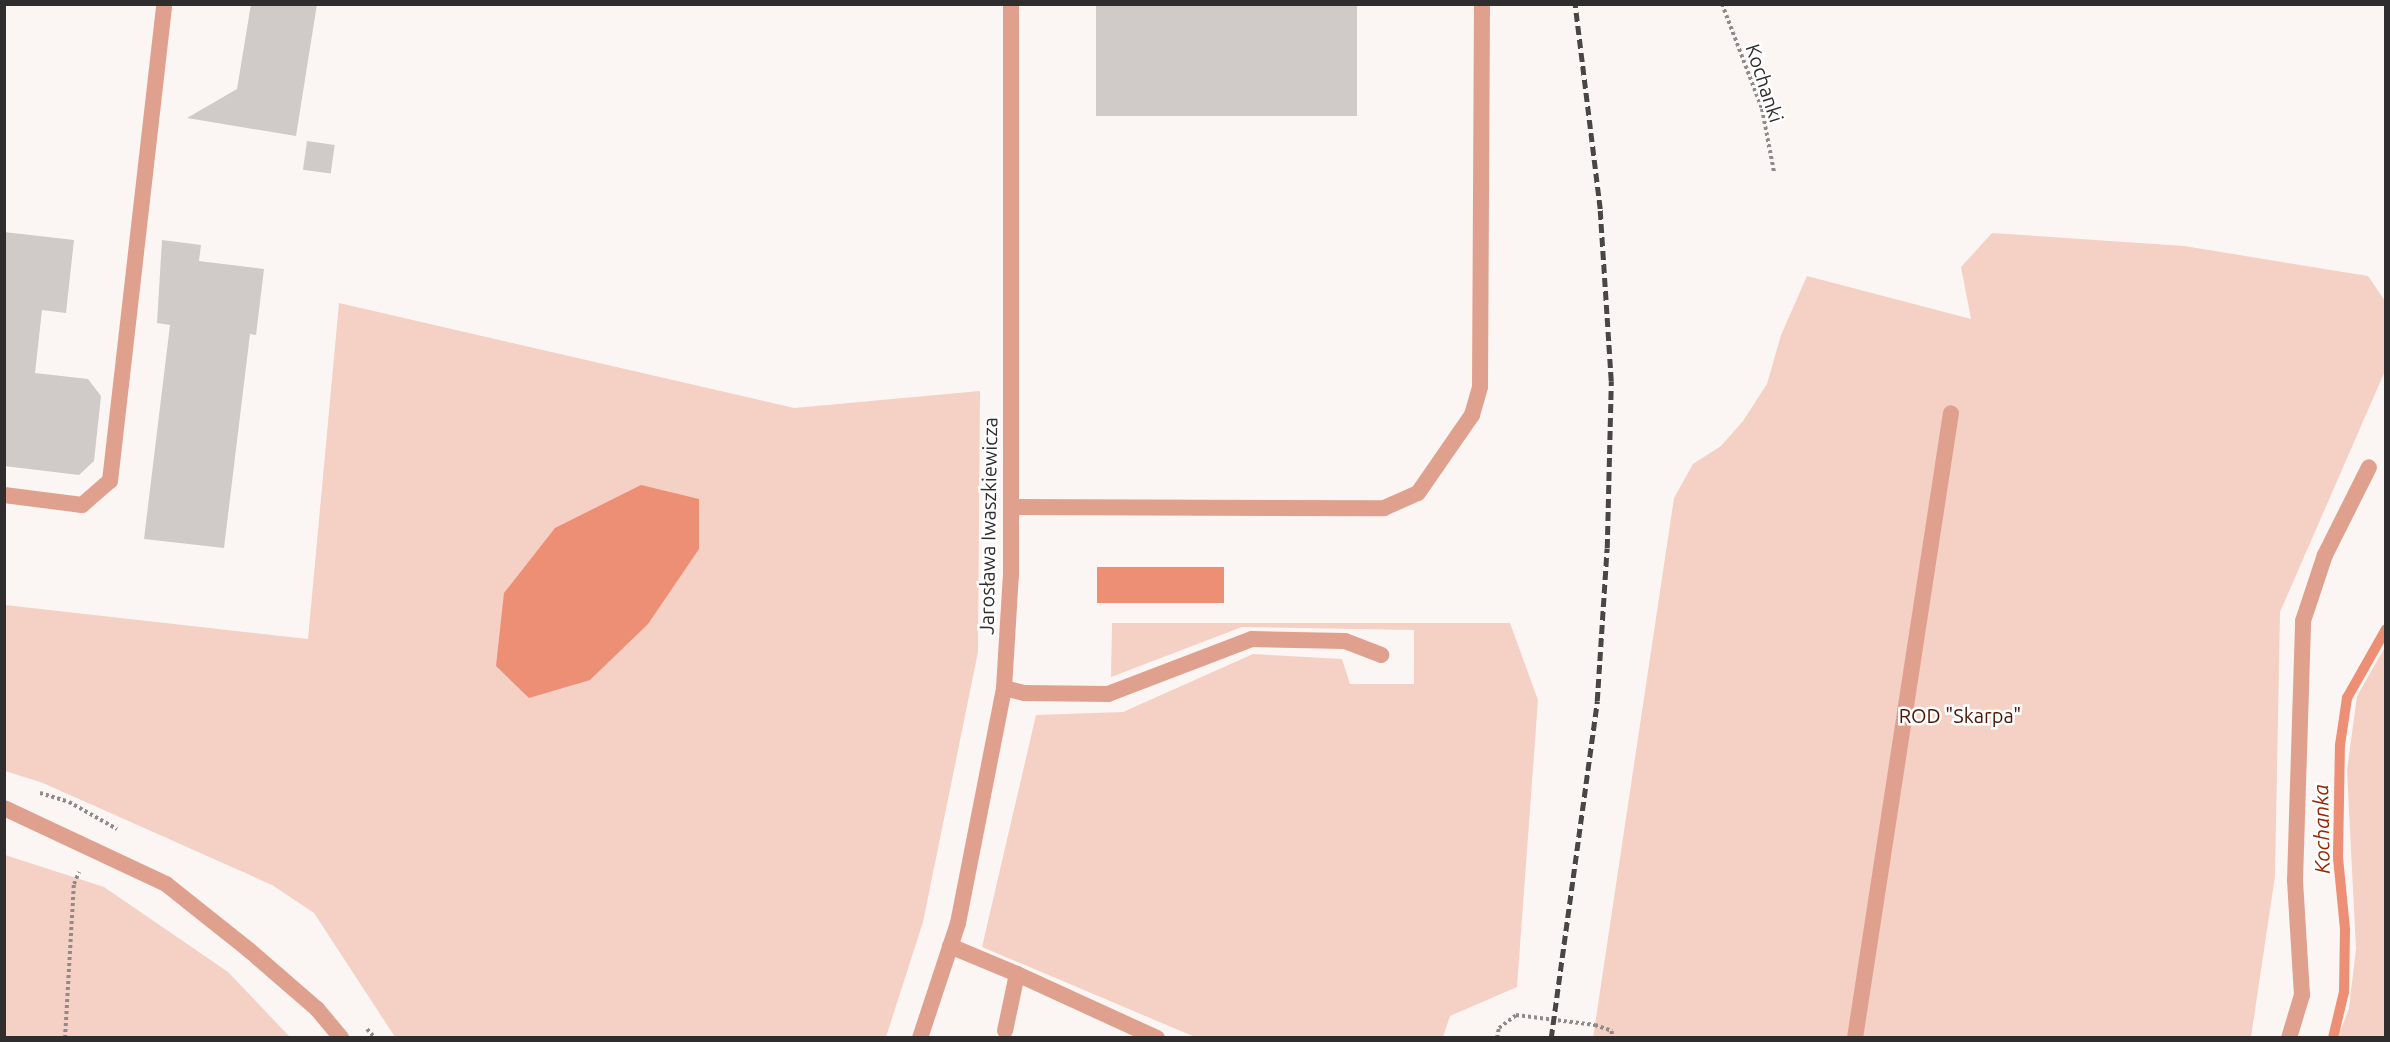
<!DOCTYPE html>
<html>
<head>
<meta charset="utf-8">
<style>
	body { margin:0 }
	#map { position:relative; width:2390px; height:1042px; overflow:hidden; background:#fbf6f4; font-family:Ubuntu,sans-serif }
	div>[style] { position:absolute }
	.green>* { inset:0; background:#f5d0c5 }
	.water>* { inset:0; background:#ec8f75; transform-origin:0 0 }
	.stream>* { height:10px; margin:-5px; padding:0 5px; transform-origin:5px; border-radius:5px; background:#ec8f75 }
	.building>* { inset:0; background:#d0cac9; transform-origin:0 0 }
	.path>* { height:4px; margin-top:-2px; transform-origin:0; background:repeating-linear-gradient(90deg,#8f8b8a 0 3px,transparent 0 6px) }
	.service>* { height:16px; margin:-8px; padding:0 8px; transform-origin:8px; border-radius:8px; background:#e0a08e }
	.minor>* { height:16px; margin:-8px; padding:0 8px; transform-origin:8px; border-radius:8px; background:#e0a08e }
	.rail>* { height:4.5px; margin-top:-2.25px; transform-origin:0; background:repeating-linear-gradient(90deg,#494746 0 9px,transparent 0 13.5px) }
	span { translate:-50% -50%; white-space:nowrap; text-align:center; line-height:1.15; -webkit-text-stroke:5px #fff; paint-order:stroke }
	.street-label { font-size:20px; color:#2f2d2d }
	.park-label { font-size:20px; color:#4d1404 }
	.water-label { font-size:21px; color:#952803; font-style:italic }
	.frame { position:absolute; inset:0; border:6px solid #2f2d2d; pointer-events:none }
</style>
</head>
<body>
<div id="map">
	<div class="green">
		<i style="clip-path:polygon(1992px 233px,2184px 246px,2368px 276px,2385px 301px,2385px 371px,2280px 612px,2275px 876px,2251px 1037px,1593px 1038px,1674px 498px,1693px 464px,1721px 446px,1743px 421px,1767px 384px,1781px 335px,1807px 276px,1971px 319px,1961px 267px)"></i>
		<i style="clip-path:polygon(339px 303px,794px 408px,980px 391px,978px 652px,923px 922px,886px 1037px,395px 1037px,314px 913px,272px 885px,43px 783px,5px 771px,5px 605px,308px 639px)"></i>
		<i style="clip-path:polygon(1112px 623px,1510px 623px,1538px 700px,1517px 987px,1450px 1016px,1443px 1037px,1195px 1037px,982px 947px,1036px 715px,1123px 712px,1253px 654px,1342px 659px,1350px 684px,1414px 684px,1414px 630px,1242px 627px,1111px 677px)"></i>
		<i style="clip-path:polygon(2385px 647px,2385px 1037px,2338px 1037px,2349px 1008px,2356px 949px,2347px 770px,2357px 696px)"></i>
		<i style="clip-path:polygon(5px 855px,104px 887px,228px 972px,290px 1037px,5px 1037px)"></i>
	</div>
	<div class="water">
		<i style="clip-path:polygon(641px 485px,699px 499px,699px 549px,648px 624px,590px 680px,529px 698px,496px 666px,504px 593px,555px 528px)"></i>
		<i style="left:1097px;top:567px;width:127px;height:36px"></i>
	</div>
	<div class="stream">
		<i style="left:2333px;top:1038px;width:47px;rotate:-76.6deg"></i>
		<i style="left:2344px;top:992px;width:63px;rotate:-89.1deg"></i>
		<i style="left:2345px;top:929px;width:72px;rotate:-95.6deg"></i>
		<i style="left:2338px;top:857px;width:112px;rotate:-89deg"></i>
		<i style="left:2340px;top:745px;width:48px;rotate:-81.5deg"></i>
		<i style="left:2347px;top:698px;width:79px;rotate:-60.5deg"></i>
	</div>
	<div class="building">
		<i style="clip-path:polygon(251px 4px,317px 4px,296px 136px,187px 118px,237px 89px)"></i>
		<i style="left:1096px;top:4px;width:261px;height:112px"></i>
		<i style="left:307px;top:141px;width:28px;height:29px;rotate:8deg"></i>
		<i style="clip-path:polygon(4px 232px,74px 240px,66px 313px,42px 310px,35px 373px,88px 379px,101px 396px,94px 461px,79px 475px,4px 466px)"></i>
		<i style="clip-path:polygon(162px 240px,201px 245px,199px 261px,264px 269px,256px 335px,250px 334px,224px 548px,144px 539px,170px 325px,157px 323px)"></i>
	</div>
	<div class="path">
		<i style="left:1722px;top:4px;width:112px;rotate:69.1deg"></i>
		<i style="left:1762px;top:109px;width:64px;rotate:79.2deg"></i>
		<i style="left:40px;top:793px;width:30px;rotate:17deg"></i>
		<i style="left:69px;top:802px;width:55px;rotate:29.4deg"></i>
		<i style="left:367px;top:1029px;width:12px;rotate:48deg"></i>
		<i style="left:65px;top:1038px;width:154px;rotate:-86.7deg"></i>
		<i style="left:74px;top:884px;width:13px;rotate:-67deg"></i>
		<i style="left:1497px;top:1038px;width:10px;rotate:-79deg"></i>
		<i style="left:1499px;top:1028px;width:21px;rotate:-37deg"></i>
		<i style="left:1516px;top:1015px;width:80px;rotate:7.2deg"></i>
		<i style="left:1595px;top:1025px;width:18px;rotate:19deg"></i>
		<i style="left:1612px;top:1031px;width:7px;rotate:98deg"></i>
	</div>
	<div class="service">
		<i style="left:4px;top:495px;width:79px;rotate:7.3deg"></i>
		<i style="left:82px;top:505px;width:37px;rotate:-41deg"></i>
		<i style="left:110px;top:481px;width:480px;rotate:-83.5deg"></i>
		<i style="left:1011px;top:507px;width:373px;rotate:0.2deg"></i>
		<i style="left:1384px;top:508px;width:37px;rotate:-24deg"></i>
		<i style="left:1418px;top:493px;width:95px;rotate:-55.3deg"></i>
		<i style="left:1472px;top:415px;width:29px;rotate:-74deg"></i>
		<i style="left:1480px;top:387px;width:383px;rotate:-89.7deg"></i>
		<i style="left:1004px;top:688px;width:21px;rotate:14deg"></i>
		<i style="left:1024px;top:693px;width:84px;rotate:0.7deg"></i>
		<i style="left:1108px;top:694px;width:154px;rotate:-20.9deg"></i>
		<i style="left:1252px;top:639px;width:93px;rotate:1.2deg"></i>
		<i style="left:1345px;top:641px;width:39px;rotate:21deg"></i>
		<i style="left:950px;top:946px;width:73px;rotate:22.7deg"></i>
		<i style="left:1017px;top:974px;width:58px;rotate:101.9deg"></i>
		<i style="left:1017px;top:974px;width:154px;rotate:24.6deg"></i>
		<i style="left:1855px;top:1038px;width:632px;rotate:-81.27deg"></i>
		<i style="left:2289px;top:1038px;width:45px;rotate:-73.2deg"></i>
		<i style="left:2302px;top:995px;width:115px;rotate:-93.5deg"></i>
		<i style="left:2295px;top:880px;width:259px;rotate:-88.2deg"></i>
		<i style="left:2303px;top:621px;width:70px;rotate:-71.6deg"></i>
		<i style="left:2325px;top:555px;width:98px;rotate:-63.4deg"></i>
	</div>
	<div class="minor">
		<i style="left:4px;top:808px;width:179px;rotate:25.1deg"></i>
		<i style="left:166px;top:884px;width:106px;rotate:38.5deg"></i>
		<i style="left:249px;top:950px;width:90px;rotate:40.9deg"></i>
		<i style="left:317px;top:1009px;width:38px;rotate:50deg"></i>
		<i style="left:920px;top:1038px;width:121px;rotate:-71.7deg"></i>
		<i style="left:958px;top:923px;width:239px;rotate:-78.9deg"></i>
		<i style="left:1004px;top:688px;width:113px;rotate:-86.5deg"></i>
		<i style="left:1011px;top:575px;width:571px;rotate:-90deg"></i>
	</div>
	<div class="rail">
		<i style="left:1551px;top:1038px;width:340px;rotate:-82.2deg"></i>
		<i style="left:1597px;top:701px;width:153px;rotate:-86.3deg"></i>
		<i style="left:1607px;top:548px;width:167px;rotate:-88.6deg"></i>
		<i style="left:1611px;top:381px;width:172px;rotate:-93.7deg"></i>
		<i style="left:1600px;top:209px;width:207px;rotate:-97deg"></i>
	</div>
	<div class="street-label">
		<span style="left:1765px;top:83px;rotate:72deg">Kochanki</span>
		<span style="left:988px;top:526px;rotate:-89deg">Jarosława Iwaszkiewicza</span>
	</div>
	<div class="park-label">
		<span style="left:1960px;top:715px">ROD "Skarpa"</span>
	</div>
	<div class="water-label">
		<span style="left:2321px;top:829px;rotate:-91deg">Kochanka</span>
	</div>
	<div class="frame"></div>
</div>
</body>
</html>
